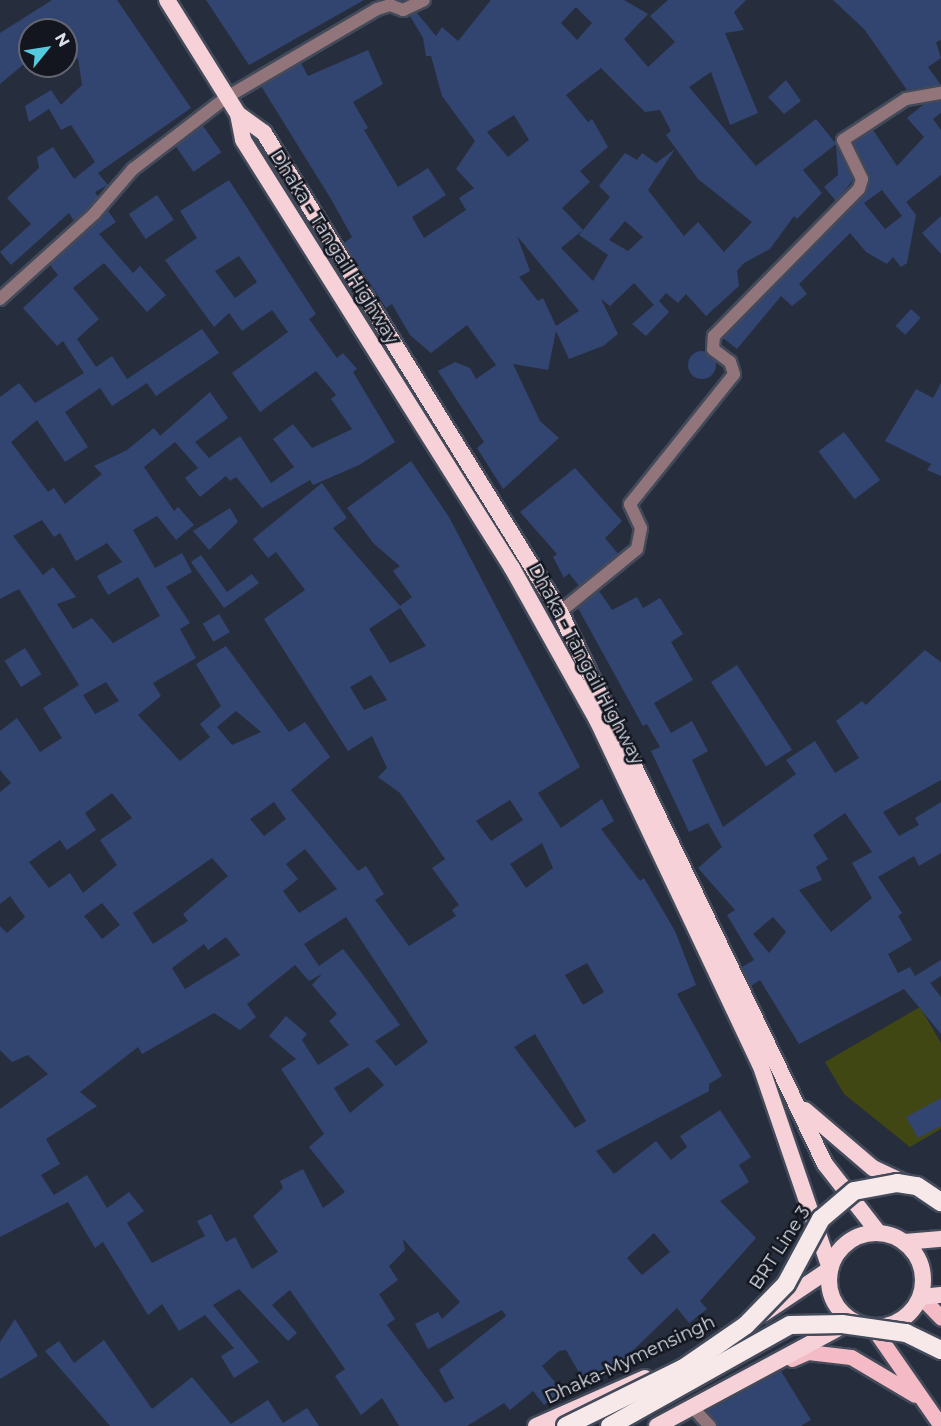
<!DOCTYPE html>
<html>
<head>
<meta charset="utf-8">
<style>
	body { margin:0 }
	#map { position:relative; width:941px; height:1426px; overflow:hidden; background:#262e3e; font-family:Montserrat,sans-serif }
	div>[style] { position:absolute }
	.green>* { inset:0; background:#414712 }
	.building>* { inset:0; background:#324470; transform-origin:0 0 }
	.round { border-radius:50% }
	.roads { filter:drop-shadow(2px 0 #434a5a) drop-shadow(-2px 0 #434a5a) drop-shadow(0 2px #434a5a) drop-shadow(0 -2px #434a5a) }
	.minor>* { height:12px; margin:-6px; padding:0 6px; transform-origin:6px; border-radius:6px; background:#91757a }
	.primary>* { height:15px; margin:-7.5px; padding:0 7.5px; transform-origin:7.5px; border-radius:7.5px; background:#f4bbc6 }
	.trunk>* { height:16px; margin:-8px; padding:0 8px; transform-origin:8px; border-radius:8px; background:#f6d2d8 }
	.trunk>.ring { margin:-8px; padding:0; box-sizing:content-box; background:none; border:16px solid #f6d2d8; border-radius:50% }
	.bridges { filter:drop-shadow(2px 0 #434a5a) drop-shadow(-2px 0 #434a5a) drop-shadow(0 2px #434a5a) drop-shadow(0 -2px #434a5a) }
	.motorway-bridge>* { height:18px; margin:-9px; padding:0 9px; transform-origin:9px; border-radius:9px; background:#f7e8ea }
	span { translate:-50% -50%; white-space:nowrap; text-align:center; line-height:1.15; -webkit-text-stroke:5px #13161e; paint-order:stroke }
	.street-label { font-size:18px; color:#dadfea }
	.north { position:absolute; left:18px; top:18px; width:60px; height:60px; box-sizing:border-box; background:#13161e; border:2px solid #636670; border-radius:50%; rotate:60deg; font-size:16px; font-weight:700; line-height:24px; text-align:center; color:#dadfea }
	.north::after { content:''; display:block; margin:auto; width:21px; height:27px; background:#55cadf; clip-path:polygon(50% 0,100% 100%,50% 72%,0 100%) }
</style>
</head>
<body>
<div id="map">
	<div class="green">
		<i style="clip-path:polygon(920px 1007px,941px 1043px,941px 1129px,910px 1147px,844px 1094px,825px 1062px)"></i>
	</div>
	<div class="building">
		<i style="clip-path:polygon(52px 0,117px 0,191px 108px,98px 173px,108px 185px,95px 192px,98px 197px,88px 208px,74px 221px,69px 213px,11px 265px,0 252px,31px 224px,7px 198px,39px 168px,37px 157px,53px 147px,74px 179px,95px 162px,71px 125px,61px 130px,49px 109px,29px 122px,25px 106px,51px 90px,61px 105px,82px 85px,78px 58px,66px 66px,66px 30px,30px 30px,30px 59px,0 84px,0 33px)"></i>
		<i style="clip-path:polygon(206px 0,364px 0,249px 65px)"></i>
		<i style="clip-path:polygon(evenodd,491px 0,624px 0,648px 14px,624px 39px,648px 67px,675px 42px,650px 16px,668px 0,746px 0,734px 12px,744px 30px,725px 33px,758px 113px,730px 125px,711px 72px,689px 87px,756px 166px,816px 119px,836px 144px,803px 170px,822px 193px,797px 219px,794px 216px,770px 249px,744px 263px,737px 271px,739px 286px,706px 316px,686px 294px,678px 303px,666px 293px,659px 301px,669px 312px,646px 336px,632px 324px,654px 305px,634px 283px,610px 306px,601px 299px,618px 334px,603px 346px,569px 359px,556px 331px,548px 370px,513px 364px,540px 421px,559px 438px,503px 489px,477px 448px,484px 442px,438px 371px,455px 362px,470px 368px,476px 379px,496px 365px,467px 325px,431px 353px,410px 335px,392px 304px,386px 308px,344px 243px,352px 237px,331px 199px,261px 86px,301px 63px,308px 76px,368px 50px,383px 84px,353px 102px,368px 128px,364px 130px,398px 187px,428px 168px,446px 195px,412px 217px,424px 238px,466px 210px,459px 198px,474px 188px,456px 169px,475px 141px,442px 96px,431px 56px,426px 56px,423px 38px,410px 16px,417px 13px,436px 36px,442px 27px,458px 41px,491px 0,576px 7px,592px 23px,577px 40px,561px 23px,576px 7px,491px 0,601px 68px,645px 112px,660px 110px,671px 131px,666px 135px,698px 179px,752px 222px,724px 252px,698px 222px,684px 236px,648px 190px,675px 149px,656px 163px,642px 153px,637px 160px,625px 153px,599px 186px,610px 197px,579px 235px,608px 255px,593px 281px,561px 248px,583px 230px,562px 208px,590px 182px,580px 171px,608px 147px,592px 119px,588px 122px,566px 95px,601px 68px,491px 0,514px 115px,529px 140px,508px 157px,487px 132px,514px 115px,491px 0,625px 221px,643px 237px,628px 251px,609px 240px,625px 221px,491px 0,517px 236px,579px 311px,556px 326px,543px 298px,538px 301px,519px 277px,530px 271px,517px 236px)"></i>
		<i style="clip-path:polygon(833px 0,941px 0,941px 40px,936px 42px,941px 58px,928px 67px,941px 85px,907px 90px,864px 29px)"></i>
		<i style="clip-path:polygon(786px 80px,801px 101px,784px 114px,768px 97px)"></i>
		<i style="clip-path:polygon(evenodd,941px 101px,941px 113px,933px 119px,941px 130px,941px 175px,906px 202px,916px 215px,907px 263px,901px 267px,893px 257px,887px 264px,866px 252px,850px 233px,799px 284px,807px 294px,792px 306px,781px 296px,737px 349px,723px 338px,865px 194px,870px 176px,854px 143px,873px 130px,897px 166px,924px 137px,907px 118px,924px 104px,941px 101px,882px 190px,902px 216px,885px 229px,864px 203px,882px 190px)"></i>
		<i style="left:203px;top:126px;width:32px;height:34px;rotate:55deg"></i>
		<i style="clip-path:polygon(836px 146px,853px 180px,836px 201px,824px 187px,838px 175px)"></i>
		<i style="clip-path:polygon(evenodd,229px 180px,316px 314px,309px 319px,337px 358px,343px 353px,357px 369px,353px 372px,395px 442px,359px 465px,313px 485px,310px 480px,262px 508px,236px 477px,230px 481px,226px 476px,200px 497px,185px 478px,198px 468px,175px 442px,144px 467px,174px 511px,178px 507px,194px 525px,176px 540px,157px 516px,133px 530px,155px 568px,182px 553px,192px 572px,166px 587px,190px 623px,180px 629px,196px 658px,153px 683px,161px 696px,138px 715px,180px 761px,210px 737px,200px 724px,221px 706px,196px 664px,226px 646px,289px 732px,305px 722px,330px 757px,291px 790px,358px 871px,366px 866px,384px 894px,375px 900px,409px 946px,456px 916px,452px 910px,459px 905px,432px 868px,445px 859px,400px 793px,378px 777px,387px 768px,372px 736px,348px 751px,264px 619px,305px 590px,276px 552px,268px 558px,253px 539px,322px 483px,347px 518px,333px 528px,400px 606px,412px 597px,393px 571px,400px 566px,374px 544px,347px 508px,411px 461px,449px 517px,580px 767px,538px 793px,561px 828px,602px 799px,614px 821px,601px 829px,640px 881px,644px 878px,675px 931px,696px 985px,677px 994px,722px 1076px,709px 1084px,709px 1091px,596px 1151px,614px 1174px,656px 1141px,671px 1160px,687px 1147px,680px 1136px,720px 1110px,751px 1157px,739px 1165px,749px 1182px,720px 1201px,756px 1238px,700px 1301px,707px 1309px,689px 1323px,677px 1308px,624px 1359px,584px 1381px,566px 1350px,559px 1351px,542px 1366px,562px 1391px,544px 1405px,533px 1391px,510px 1410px,504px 1403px,467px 1426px,399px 1426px,382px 1398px,361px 1415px,335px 1376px,345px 1369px,290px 1290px,272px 1305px,297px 1333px,288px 1341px,239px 1289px,213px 1305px,259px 1362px,234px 1378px,221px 1356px,234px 1348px,205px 1315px,179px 1331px,162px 1304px,148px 1315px,103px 1242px,95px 1248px,68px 1202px,0 1237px,0 1109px,48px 1074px,28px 1055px,12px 1062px,0 1050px,0 926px,7px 933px,25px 917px,10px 896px,0 904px,0 792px,11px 783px,0 770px,0 731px,17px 718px,40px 752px,62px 738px,43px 708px,79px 685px,19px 589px,0 599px,0 397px,19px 383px,35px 403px,84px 373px,63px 341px,57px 346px,23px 308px,58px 275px,50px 265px,108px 211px,116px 222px,99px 234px,133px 273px,140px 266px,166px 295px,147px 312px,104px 263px,73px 288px,99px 319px,77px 339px,96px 367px,112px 356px,127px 379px,202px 329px,219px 353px,156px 396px,147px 383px,112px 406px,100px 388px,65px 412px,88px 447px,65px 462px,37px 420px,11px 442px,48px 492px,54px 488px,65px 504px,102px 474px,94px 466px,127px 450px,154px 428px,160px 436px,210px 392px,228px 418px,195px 442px,209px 458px,240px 436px,271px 483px,294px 467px,273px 439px,293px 424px,312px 448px,352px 429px,331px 399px,336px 395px,316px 371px,260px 412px,232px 373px,288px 332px,272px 310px,242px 331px,229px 313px,214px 327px,165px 260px,197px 238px,180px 211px,229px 180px,239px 256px,257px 282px,235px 298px,215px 271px,239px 256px,229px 180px,42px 520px,54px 537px,60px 533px,76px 561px,107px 543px,122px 562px,97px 576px,108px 595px,138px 577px,160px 616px,113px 643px,92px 618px,73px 629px,57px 604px,76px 597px,53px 567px,43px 575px,13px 536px,42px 520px,229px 180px,400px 608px,426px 646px,390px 663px,369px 629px,400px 608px,229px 180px,371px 675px,387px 700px,364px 710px,350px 687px,371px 675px,229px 180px,106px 682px,119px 701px,95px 714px,83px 695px,106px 682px,229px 180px,236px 711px,261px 732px,232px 745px,217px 727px,236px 711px,229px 180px,112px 793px,132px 818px,100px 840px,117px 865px,83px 893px,70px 873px,49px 888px,29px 862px,60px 840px,67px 850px,96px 830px,85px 813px,112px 793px,229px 180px,510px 800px,523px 820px,491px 841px,476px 821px,510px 800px,229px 180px,274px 802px,286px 819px,264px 836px,250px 819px,274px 802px,229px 180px,542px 843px,553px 868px,526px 888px,510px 864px,542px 843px,229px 180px,305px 849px,337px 889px,299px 913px,283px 891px,298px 879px,286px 864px,305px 849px,229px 180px,212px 858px,228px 876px,183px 914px,188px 921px,153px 944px,133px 913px,212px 858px,229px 180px,102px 903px,120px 925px,102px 939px,84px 916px,102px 903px,229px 180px,346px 917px,428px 1042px,396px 1066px,375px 1041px,400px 1025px,361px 972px,343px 949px,319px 966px,304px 944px,346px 917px,229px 180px,226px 937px,240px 955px,185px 989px,172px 968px,204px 944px,208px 950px,226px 937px,229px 180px,587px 963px,604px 992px,583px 1005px,565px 975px,587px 963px,229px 180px,295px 965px,309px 981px,322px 974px,312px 985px,337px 1014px,329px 1021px,349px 1045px,318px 1065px,302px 1040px,307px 1034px,286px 1016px,269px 1036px,296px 1059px,281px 1069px,324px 1134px,309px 1147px,345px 1192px,323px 1208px,303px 1169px,280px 1181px,283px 1188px,253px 1216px,278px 1252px,252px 1269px,235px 1237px,226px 1242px,211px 1214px,197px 1221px,205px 1236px,152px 1263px,127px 1223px,144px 1211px,129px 1192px,107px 1208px,87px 1175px,54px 1195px,41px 1175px,60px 1164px,46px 1139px,97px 1106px,80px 1092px,138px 1047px,142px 1054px,214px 1013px,240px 1030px,256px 1017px,247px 1004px,295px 965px,229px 180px,535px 1034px,586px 1121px,575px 1128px,514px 1047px,535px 1034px,229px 180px,368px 1067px,384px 1085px,350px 1113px,334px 1088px,368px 1067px,229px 180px,654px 1233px,670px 1252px,642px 1275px,627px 1258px,654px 1233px,229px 180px,403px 1239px,460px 1302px,442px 1319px,438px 1312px,415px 1324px,428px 1349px,502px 1310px,506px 1316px,439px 1370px,454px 1398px,445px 1403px,387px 1325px,395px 1319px,379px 1294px,398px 1280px,389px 1266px,405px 1250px,403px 1239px)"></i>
		<i style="left:157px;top:195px;width:30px;height:34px;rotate:56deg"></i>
		<i style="clip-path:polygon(941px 216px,941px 254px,922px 233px)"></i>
		<i style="left:911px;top:309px;width:13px;height:23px;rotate:42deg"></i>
		<i class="round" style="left:688px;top:351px;width:28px;height:28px"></i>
		<i style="clip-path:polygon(941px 383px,941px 476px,927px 470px,931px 464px,885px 441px,916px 389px,933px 398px)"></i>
		<i style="left:844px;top:432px;width:60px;height:32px;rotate:53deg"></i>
		<i style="clip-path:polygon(575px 468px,622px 521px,605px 538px,618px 554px,579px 586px,569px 573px,564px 578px,553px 557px,557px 554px,520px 512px)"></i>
		<i style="clip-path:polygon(230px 508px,238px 522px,209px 550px,193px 531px)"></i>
		<i style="clip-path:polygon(201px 555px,227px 592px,252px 574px,259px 583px,224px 608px,191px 562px)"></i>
		<i style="clip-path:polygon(evenodd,599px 591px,612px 610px,637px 597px,643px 608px,660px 598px,683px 634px,671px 642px,693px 680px,654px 703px,671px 733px,692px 721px,708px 751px,692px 760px,723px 827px,796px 774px,786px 760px,815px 741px,835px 773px,859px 758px,836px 721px,862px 701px,866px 705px,925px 650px,941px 662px,941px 780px,883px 812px,899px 836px,919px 825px,915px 818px,941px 802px,941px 853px,919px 866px,914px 856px,878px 877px,902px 913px,898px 916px,912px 940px,888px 954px,898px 973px,910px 967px,915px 976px,941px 960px,941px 976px,930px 983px,941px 997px,941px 1034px,904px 989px,799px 1044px,760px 980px,751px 986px,742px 967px,754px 960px,727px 915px,735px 910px,698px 868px,722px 847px,708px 823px,689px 832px,651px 751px,660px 747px,647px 724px,643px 726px,578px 608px,599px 591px,845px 813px,872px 852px,852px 863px,872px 898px,831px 932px,799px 890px,822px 880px,816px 867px,828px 859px,813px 835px,845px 813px,599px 591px,773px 917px,786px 932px,769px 953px,753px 934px,773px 917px)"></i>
		<i style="left:219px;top:614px;width:21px;height:19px;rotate:59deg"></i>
		<i style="left:25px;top:648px;width:31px;height:24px;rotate:58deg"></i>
		<i style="left:737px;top:665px;width:101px;height:31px;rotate:57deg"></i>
		<i style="clip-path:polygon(941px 1098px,941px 1126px,918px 1138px,906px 1117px)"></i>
		<i style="clip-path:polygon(15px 1319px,38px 1356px,0 1379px,0 1342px)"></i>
		<i style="clip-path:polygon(104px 1340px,152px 1409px,192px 1377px,231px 1424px,268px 1400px,283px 1423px,307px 1408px,319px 1426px,110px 1426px,45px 1351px,59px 1341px,74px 1363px)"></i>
		<i style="clip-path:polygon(781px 1371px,811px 1420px,801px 1426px,718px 1426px,707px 1411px)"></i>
	</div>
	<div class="roads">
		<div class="minor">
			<i style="left:0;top:299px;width:127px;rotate:-42.1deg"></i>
			<i style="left:94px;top:214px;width:60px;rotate:-49.1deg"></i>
			<i style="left:133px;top:169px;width:118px;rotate:-37.5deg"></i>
			<i style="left:227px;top:97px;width:174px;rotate:-30.4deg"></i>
			<i style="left:377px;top:9px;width:14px;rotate:-17deg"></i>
			<i style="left:390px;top:5px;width:14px;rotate:21deg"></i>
			<i style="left:403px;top:10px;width:23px;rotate:-25deg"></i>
			<i style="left:560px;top:612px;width:99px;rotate:-39.3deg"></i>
			<i style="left:637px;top:549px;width:21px;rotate:-79deg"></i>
			<i style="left:641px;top:528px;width:26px;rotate:-115deg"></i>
			<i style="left:630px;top:504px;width:166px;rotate:-51.3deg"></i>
			<i style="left:734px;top:374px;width:13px;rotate:-108deg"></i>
			<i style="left:730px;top:362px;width:21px;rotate:-143deg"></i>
			<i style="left:713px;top:349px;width:13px;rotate:-86deg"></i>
			<i style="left:714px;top:336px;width:206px;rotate:-45.4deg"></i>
			<i style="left:859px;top:189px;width:10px;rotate:-73deg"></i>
			<i style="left:862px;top:179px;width:43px;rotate:-116deg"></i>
			<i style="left:843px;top:140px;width:75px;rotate:-33.1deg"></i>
			<i style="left:906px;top:99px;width:36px;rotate:-10deg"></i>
			<i style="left:693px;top:1408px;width:25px;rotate:47deg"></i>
		</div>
		<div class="primary">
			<i style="left:921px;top:1297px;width:29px;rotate:46deg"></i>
			<i style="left:873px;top:1328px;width:119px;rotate:55.2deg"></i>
			<i style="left:792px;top:1359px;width:17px;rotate:-24deg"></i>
			<i style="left:808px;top:1352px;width:43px;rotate:6.6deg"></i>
			<i style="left:851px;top:1357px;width:74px;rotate:30.7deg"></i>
		</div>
		<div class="trunk">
			<i style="left:167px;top:0;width:134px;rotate:58.1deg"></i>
			<i style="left:238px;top:114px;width:26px;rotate:79deg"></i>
			<i style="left:243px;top:140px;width:506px;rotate:57.85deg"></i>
			<i style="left:512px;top:568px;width:176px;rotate:60.8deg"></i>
			<i style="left:598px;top:722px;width:378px;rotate:64.7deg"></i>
			<i style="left:760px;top:1064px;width:217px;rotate:71.1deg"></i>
			<i style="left:830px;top:1269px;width:81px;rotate:146.1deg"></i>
			<i style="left:238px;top:114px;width:32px;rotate:36deg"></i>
			<i style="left:264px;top:133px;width:563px;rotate:58.29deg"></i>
			<i style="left:560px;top:612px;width:612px;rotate:64.36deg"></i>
			<i style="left:825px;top:1164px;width:86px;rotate:52.1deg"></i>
			<i style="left:805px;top:1110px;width:89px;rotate:40.5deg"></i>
			<i style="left:873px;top:1168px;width:40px;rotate:25deg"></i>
			<i class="ring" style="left:829px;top:1233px;width:78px;height:78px"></i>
			<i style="left:905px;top:1242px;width:36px;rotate:-5deg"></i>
			<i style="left:921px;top:1297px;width:20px;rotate:-6deg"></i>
			<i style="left:536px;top:1426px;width:119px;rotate:-23.8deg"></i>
			<i style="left:657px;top:1426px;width:217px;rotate:-28.3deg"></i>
		</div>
	</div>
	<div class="bridges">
		<div class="motorway-bridge">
			<i style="left:566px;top:1426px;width:131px;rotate:-26.2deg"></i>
			<i style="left:684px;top:1368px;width:75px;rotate:-34.7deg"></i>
			<i style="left:746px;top:1325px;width:57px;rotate:-45.7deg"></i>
			<i style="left:786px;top:1284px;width:74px;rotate:-61.7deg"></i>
			<i style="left:821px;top:1219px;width:43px;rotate:-40.3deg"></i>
			<i style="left:854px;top:1191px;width:44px;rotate:-10.5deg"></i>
			<i style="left:897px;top:1183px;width:20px;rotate:9deg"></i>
			<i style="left:917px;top:1186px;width:29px;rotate:34deg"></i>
			<i style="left:610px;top:1426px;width:206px;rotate:-29.3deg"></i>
			<i style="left:790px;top:1325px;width:52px;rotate:-1.1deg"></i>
			<i style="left:842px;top:1324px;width:65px;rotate:8deg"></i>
			<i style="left:906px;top:1333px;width:39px;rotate:26deg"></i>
		</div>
	</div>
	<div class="street-label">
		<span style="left:334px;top:247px;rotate:58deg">Dhaka - Tangail Highway</span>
		<span style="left:586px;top:664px;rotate:62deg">Dhaka - Tangail Highway</span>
		<span style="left:780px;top:1248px;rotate:-57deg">BRT Line 3</span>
		<span style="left:630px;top:1360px;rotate:-25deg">Dhaka-Mymensingh</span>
	</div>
	<div class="north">N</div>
</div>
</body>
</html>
